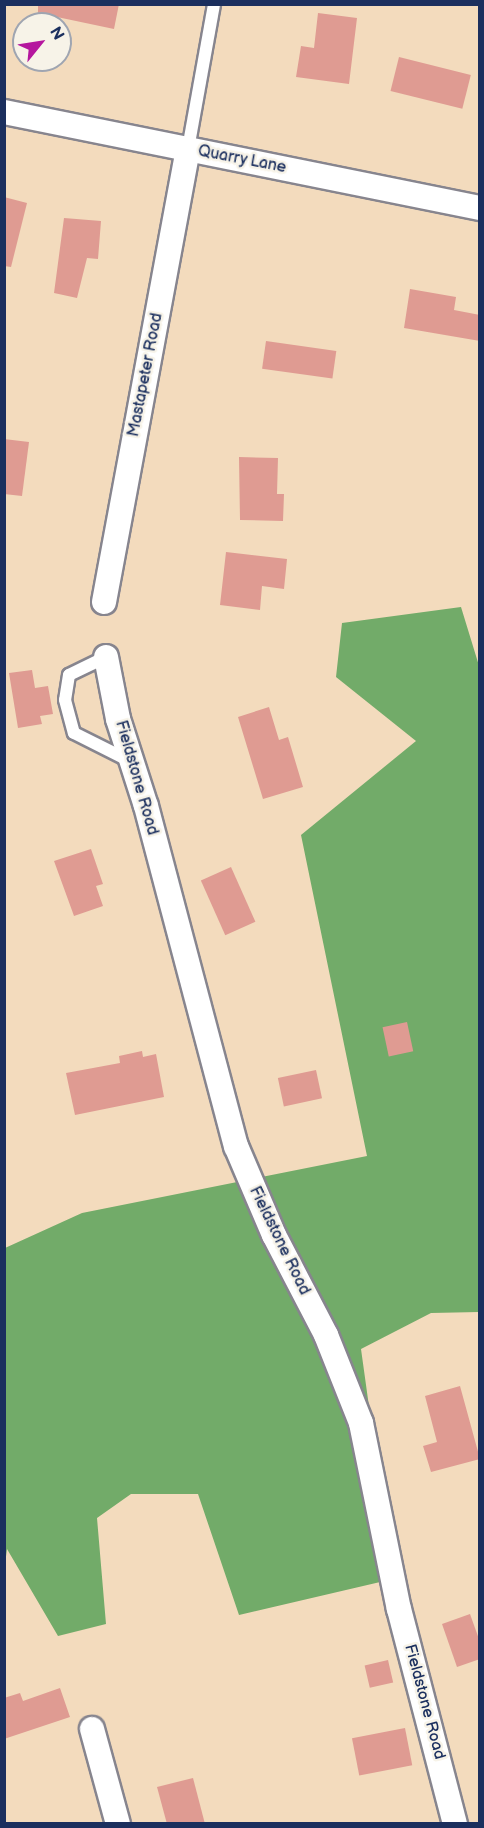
<!DOCTYPE html>
<html>
<head>
<meta charset="utf-8">
<style>
	body { margin:0 }
	#map { position:relative; width:484px; height:1828px; overflow:hidden; background:#f3dbbd; font-family:"Balsamiq Sans",sans-serif }
	div>[style] { position:absolute }
	.forest>* { inset:0; background:#72ab69 }
	.building>* { inset:0; background:#df9b92; transform-origin:0 0 }
	.roads { filter:drop-shadow(2px 0 #87858e) drop-shadow(-2px 0 #87858e) drop-shadow(0 2px #87858e) drop-shadow(0 -2px #87858e) }
	.lane>* { height:12px; margin:-6px; padding:0 6px; transform-origin:6px; border-radius:6px; background:#fff }
	.street>* { height:24px; margin:-12px; padding:0 12px; transform-origin:12px; border-radius:12px; background:#fff }
	span { translate:-50% -50%; white-space:nowrap; text-align:center; line-height:1.15; -webkit-text-stroke:5px #f7f3e8; paint-order:stroke }
	.street-label { font-size:16px; color:#1b2f5e }
	.frame { position:absolute; inset:0; border:6px solid #1b2f5e; pointer-events:none }
	.north { position:absolute; left:12px; top:12px; width:60px; height:60px; box-sizing:border-box; background:#f7f3e8; border:2px solid #9fa5b1; border-radius:50%; rotate:60deg; font-size:16px; font-weight:700; line-height:24px; text-align:center; color:#1b2f5e }
	.north::after { content:''; display:block; margin:auto; width:21px; height:27px; background:#b5179e; clip-path:polygon(50% 0,100% 100%,50% 72%,0 100%) }
</style>
</head>
<body>
<div id="map">
	<div class="forest">
		<i style="clip-path:polygon(461px 607px,480px 669px,479px 1312px,431px 1313px,361px 1349px,393px 1579px,239px 1615px,198px 1494px,131px 1494px,97px 1518px,106px 1624px,58px 1636px,7px 1549px,5px 1564px,5px 1248px,82px 1213px,367px 1156px,301px 835px,416px 741px,336px 677px,342px 623px)"></i>
	</div>
	<div class="building">
		<i style="clip-path:polygon(38px 4px,119px 4px,114px 29px,38px 13px)"></i>
		<i style="clip-path:polygon(318px 13px,357px 18px,349px 84px,296px 77px,301px 46px,314px 48px)"></i>
		<i style="left:399px;top:57px;width:74px;height:35px;rotate:14deg"></i>
		<i style="clip-path:polygon(4px 197px,27px 203px,11px 267px,4px 266px)"></i>
		<i style="clip-path:polygon(64px 218px,101px 221px,98px 259px,87px 258px,77px 298px,54px 293px)"></i>
		<i style="clip-path:polygon(410px 289px,456px 297px,454px 310px,480px 315px,480px 341px,404px 328px)"></i>
		<i style="left:266px;top:341px;width:71px;height:28px;rotate:8deg"></i>
		<i style="clip-path:polygon(4px 439px,29px 442px,22px 496px,4px 494px)"></i>
		<i style="clip-path:polygon(239px 457px,278px 458px,277px 494px,284px 494px,283px 521px,240px 520px)"></i>
		<i style="clip-path:polygon(226px 552px,287px 559px,284px 589px,262px 586px,260px 610px,220px 605px)"></i>
		<i style="clip-path:polygon(32px 670px,35px 688px,48px 686px,53px 714px,40px 716px,42px 724px,18px 728px,9px 673px)"></i>
		<i style="clip-path:polygon(269px 707px,279px 740px,288px 737px,303px 787px,263px 799px,238px 717px)"></i>
		<i style="clip-path:polygon(91px 849px,103px 884px,96px 886px,103px 906px,74px 916px,54px 861px)"></i>
		<i style="left:231px;top:867px;width:60px;height:33px;rotate:66deg"></i>
		<i style="left:407px;top:1022px;width:30px;height:25px;rotate:78deg"></i>
		<i style="clip-path:polygon(142px 1051px,143px 1057px,156px 1054px,164px 1097px,75px 1115px,66px 1073px,120px 1063px,119px 1056px)"></i>
		<i style="left:316px;top:1070px;width:29px;height:39px;rotate:78deg"></i>
		<i style="clip-path:polygon(460px 1386px,480px 1459px,431px 1472px,423px 1446px,437px 1442px,425px 1396px)"></i>
		<i style="clip-path:polygon(470px 1614px,480px 1642px,480px 1659px,457px 1667px,442px 1624px)"></i>
		<i style="left:388px;top:1660px;width:23px;height:24px;rotate:77deg"></i>
		<i style="clip-path:polygon(60px 1688px,70px 1717px,4px 1739px,4px 1698px,20px 1693px,23px 1701px)"></i>
		<i style="left:405px;top:1728px;width:38px;height:54px;rotate:79deg"></i>
		<i style="clip-path:polygon(193px 1778px,205px 1824px,167px 1824px,157px 1787px)"></i>
	</div>
	<div class="roads">
		<div class="lane">
			<i style="left:188px;top:149px;width:147px;rotate:-79.8deg"></i>
			<i style="left:106px;top:657px;width:41px;rotate:154.1deg"></i>
			<i style="left:69px;top:675px;width:25px;rotate:99deg"></i>
			<i style="left:65px;top:700px;width:34px;rotate:75deg"></i>
			<i style="left:74px;top:733px;width:65px;rotate:26.6deg"></i>
		</div>
		<div class="street">
			<i style="left:4px;top:112px;width:486px;rotate:11.4deg"></i>
			<i style="left:104px;top:602px;width:461px;rotate:-79.5deg"></i>
			<i style="left:106px;top:657px;width:63px;rotate:79deg"></i>
			<i style="left:118px;top:719px;width:91px;rotate:72.2deg"></i>
			<i style="left:146px;top:806px;width:352px;rotate:75.2deg"></i>
			<i style="left:236px;top:1146px;width:97px;rotate:66.9deg"></i>
			<i style="left:274px;top:1235px;width:113px;rotate:62.5deg"></i>
			<i style="left:326px;top:1335px;width:95px;rotate:68.3deg"></i>
			<i style="left:361px;top:1423px;width:190px;rotate:78.5deg"></i>
			<i style="left:399px;top:1609px;width:222px;rotate:75.4deg"></i>
			<i style="left:92px;top:1729px;width:98px;rotate:74.7deg"></i>
		</div>
	</div>
	<div class="street-label">
		<span style="left:242px;top:160px;rotate:11deg">Quarry Lane</span>
		<span style="left:146px;top:375px;rotate:-79deg">Mastapeter Road</span>
		<span style="left:136px;top:778px;rotate:74deg">Fieldstone Road</span>
		<span style="left:279px;top:1241px;rotate:64deg">Fieldstone Road</span>
		<span style="left:424px;top:1702px;rotate:75deg">Fieldstone Road</span>
	</div>
	<div class="frame"></div>
	<div class="north">N</div>
</div>
</body>
</html>
